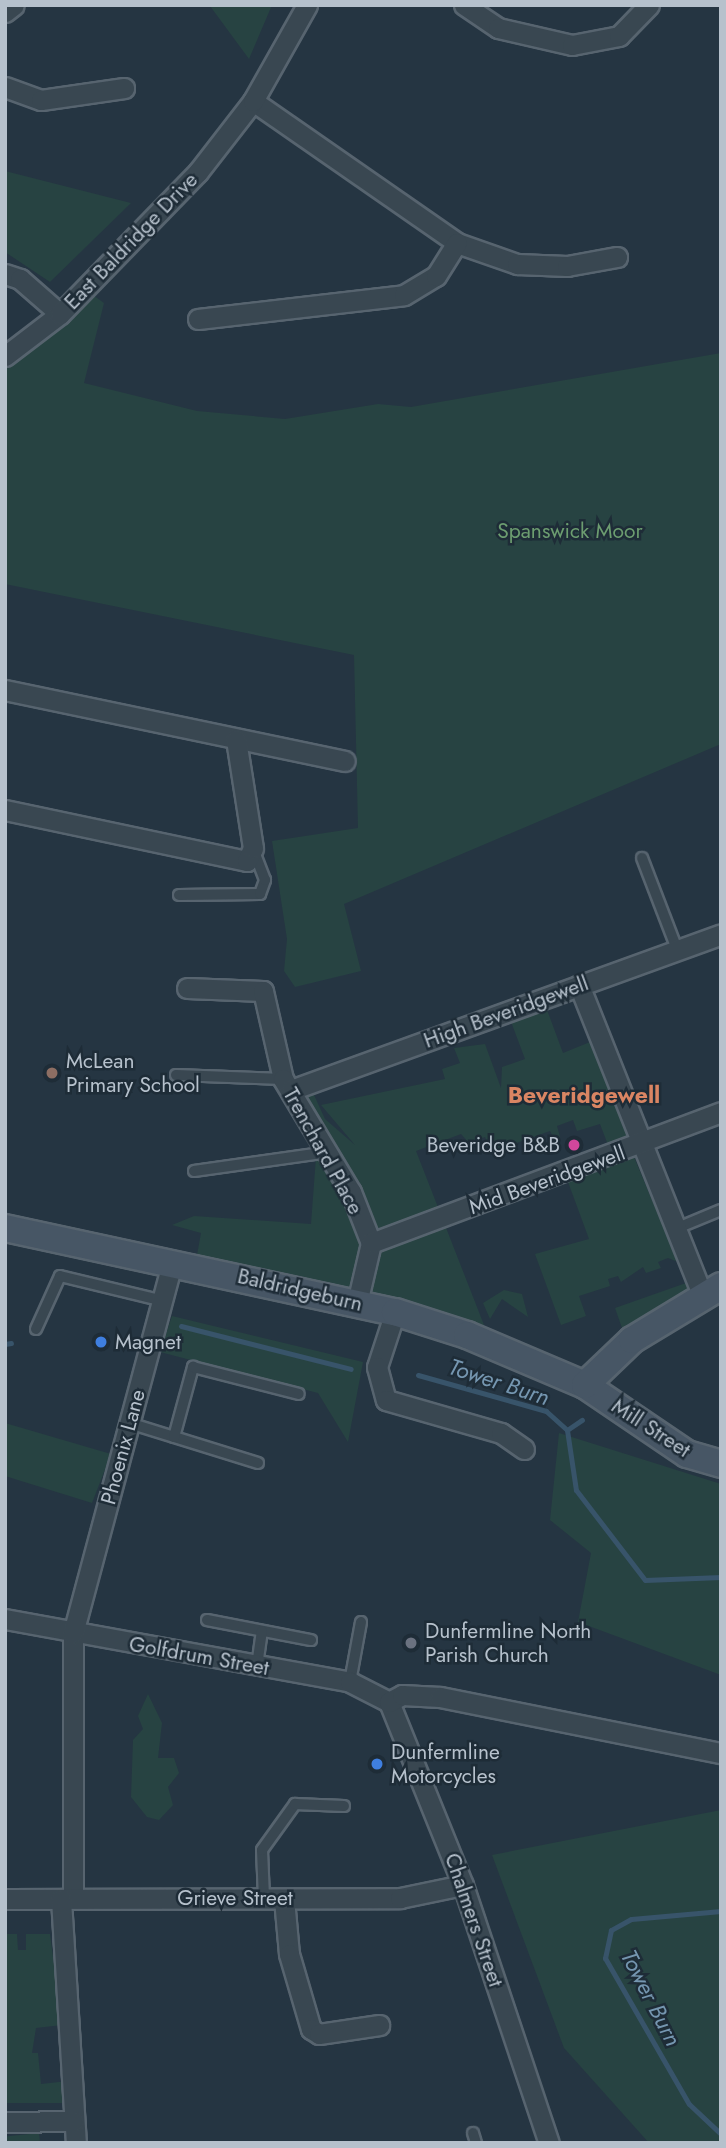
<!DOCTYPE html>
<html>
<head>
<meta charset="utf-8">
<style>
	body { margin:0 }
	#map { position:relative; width:726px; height:2148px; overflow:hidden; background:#253542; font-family:Jost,sans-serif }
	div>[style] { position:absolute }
	.green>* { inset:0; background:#274342; transform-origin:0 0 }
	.stream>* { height:5px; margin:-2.5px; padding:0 2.5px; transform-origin:2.5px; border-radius:2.5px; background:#38546a }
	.roads { filter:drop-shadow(2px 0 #57646f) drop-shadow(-2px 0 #57646f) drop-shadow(0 2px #57646f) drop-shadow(0 -2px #57646f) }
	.lane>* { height:10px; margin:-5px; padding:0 5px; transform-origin:5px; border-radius:5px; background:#394751 }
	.street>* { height:19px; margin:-9.5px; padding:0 9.5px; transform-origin:9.5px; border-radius:9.5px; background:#394751 }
	.secondary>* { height:26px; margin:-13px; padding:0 13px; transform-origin:13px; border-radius:13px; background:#475665 }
	.dots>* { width:19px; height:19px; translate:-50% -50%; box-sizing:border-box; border:4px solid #1e2c37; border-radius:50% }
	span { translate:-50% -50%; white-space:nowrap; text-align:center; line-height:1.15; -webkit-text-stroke:5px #1e2c37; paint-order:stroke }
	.street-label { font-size:21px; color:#b6c1cc }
	.park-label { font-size:21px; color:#6c9d70 }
	.poi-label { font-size:21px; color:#b6c1cc }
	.left { translate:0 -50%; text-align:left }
	.right { translate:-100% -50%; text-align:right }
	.neighbourhood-label { font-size:23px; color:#da8563; font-weight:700 }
	.water-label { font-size:23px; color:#7596b0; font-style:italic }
	.frame { position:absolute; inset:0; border:7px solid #b6c1cc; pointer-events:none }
</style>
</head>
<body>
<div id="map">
	<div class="green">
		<i style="clip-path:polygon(181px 5px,272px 5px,249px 59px,210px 6px)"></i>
		<i style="clip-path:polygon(5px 171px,131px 203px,50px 282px,5px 252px)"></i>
		<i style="clip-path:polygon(83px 288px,104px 303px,84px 383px,197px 411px,285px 419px,378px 404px,411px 407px,721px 353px,721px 744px,344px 904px,361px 971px,295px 987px,284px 971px,287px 939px,272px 841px,358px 828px,354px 655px,5px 584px,5px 356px)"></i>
		<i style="clip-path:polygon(543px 999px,563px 1053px,595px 1040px,631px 1136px,608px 1145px,600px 1124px,577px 1131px,573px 1120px,557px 1126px,560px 1137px,554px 1139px,550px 1131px,491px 1152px,485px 1137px,469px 1143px,461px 1134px,416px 1151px,493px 1348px,195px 1266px,201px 1233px,172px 1225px,194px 1216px,311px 1224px,316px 1157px,322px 1153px,291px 1090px,309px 1084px,325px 1119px,355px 1145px,321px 1105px,445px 1079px,442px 1069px,460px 1063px,454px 1048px,485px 1044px,501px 1088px,502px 1067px,525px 1059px,507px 1011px)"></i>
		<i style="clip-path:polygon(634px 1157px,678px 1262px,668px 1258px,658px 1262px,661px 1268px,646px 1273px,643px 1267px,621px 1282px,618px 1276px,608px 1279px,610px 1286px,579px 1296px,586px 1316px,561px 1325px,535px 1254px,589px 1239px,568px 1182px)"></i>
		<i style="clip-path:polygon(686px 1283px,688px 1291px,622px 1328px,615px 1308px)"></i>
		<i style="clip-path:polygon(504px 1290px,522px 1294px,528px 1317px,502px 1299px,490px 1319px,483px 1303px)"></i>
		<i style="clip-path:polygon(172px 1316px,363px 1362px,348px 1442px,318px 1393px,160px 1352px)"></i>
		<i style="clip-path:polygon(5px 1423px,111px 1454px,92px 1503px,5px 1476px)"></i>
		<i style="clip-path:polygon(559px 1433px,721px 1484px,721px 1675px,578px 1622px,591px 1553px,550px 1520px)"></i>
		<i style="clip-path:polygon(148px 1694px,162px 1723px,158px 1758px,174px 1758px,179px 1773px,168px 1787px,173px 1805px,159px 1820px,147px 1817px,131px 1797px,133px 1740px,143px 1729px,138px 1716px)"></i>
		<i style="clip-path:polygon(721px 1810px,721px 2143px,649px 2143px,564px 2048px,492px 1855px)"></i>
		<i style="clip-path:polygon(5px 1934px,17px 1934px,18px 1950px,26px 1950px,26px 1934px,50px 1934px,62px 2025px,36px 2028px,32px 2053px,38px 2053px,41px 2084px,68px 2081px,70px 2103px,5px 2103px)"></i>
		<i style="left:39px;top:2133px;width:10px;height:34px;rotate:84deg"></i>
	</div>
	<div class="stream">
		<i style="left:181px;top:1326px;width:175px;rotate:14.2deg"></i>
		<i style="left:5px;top:1344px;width:6px;rotate:-9deg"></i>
		<i style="left:418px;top:1375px;width:133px;rotate:15.7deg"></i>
		<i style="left:546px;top:1411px;width:28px;rotate:42deg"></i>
		<i style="left:567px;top:1430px;width:61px;rotate:81.5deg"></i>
		<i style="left:576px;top:1490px;width:113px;rotate:52.5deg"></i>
		<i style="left:645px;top:1580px;width:76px;rotate:-2.3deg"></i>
		<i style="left:567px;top:1430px;width:18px;rotate:-34deg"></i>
		<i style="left:721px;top:1911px;width:90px;rotate:174.9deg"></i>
		<i style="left:631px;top:1919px;width:23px;rotate:151deg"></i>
		<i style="left:611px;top:1930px;width:29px;rotate:102deg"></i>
		<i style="left:605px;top:1958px;width:168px;rotate:60.1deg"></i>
		<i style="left:689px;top:2104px;width:44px;rotate:43.2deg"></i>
	</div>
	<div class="roads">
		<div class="lane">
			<i style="left:642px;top:858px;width:97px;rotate:69deg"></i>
			<i style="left:179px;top:895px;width:81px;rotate:-0.7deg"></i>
			<i style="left:260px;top:894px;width:15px;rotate:-70deg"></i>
			<i style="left:265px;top:880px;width:33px;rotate:-111deg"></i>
			<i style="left:176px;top:1075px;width:107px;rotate:2.1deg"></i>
			<i style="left:194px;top:1171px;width:129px;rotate:-8deg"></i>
			<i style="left:675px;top:1229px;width:50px;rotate:-22.4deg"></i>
			<i style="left:36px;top:1329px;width:58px;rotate:-65.6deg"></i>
			<i style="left:60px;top:1276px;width:106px;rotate:13.6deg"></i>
			<i style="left:129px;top:1423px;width:135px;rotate:17.2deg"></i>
			<i style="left:174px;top:1437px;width:73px;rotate:-74.8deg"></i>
			<i style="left:193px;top:1367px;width:109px;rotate:14.3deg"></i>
			<i style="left:207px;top:1620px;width:106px;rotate:10.9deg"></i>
			<i style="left:257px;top:1666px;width:35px;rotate:-82deg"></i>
			<i style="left:350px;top:1682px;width:61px;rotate:-79.6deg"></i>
			<i style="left:264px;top:1898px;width:48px;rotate:-92.4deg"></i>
			<i style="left:262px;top:1850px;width:57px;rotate:-54.3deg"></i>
			<i style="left:295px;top:1804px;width:49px;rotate:2.3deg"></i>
			<i style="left:473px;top:2133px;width:10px;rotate:73deg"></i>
		</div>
		<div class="street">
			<i style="left:464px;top:5px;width:41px;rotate:34.1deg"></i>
			<i style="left:498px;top:28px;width:76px;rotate:12.9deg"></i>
			<i style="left:572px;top:45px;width:48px;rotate:-10.8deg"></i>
			<i style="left:619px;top:36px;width:43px;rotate:-45.9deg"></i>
			<i style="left:5px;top:12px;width:11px;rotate:-38deg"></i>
			<i style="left:5px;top:87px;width:38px;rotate:20deg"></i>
			<i style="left:41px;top:100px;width:84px;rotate:-8.2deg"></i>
			<i style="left:253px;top:101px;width:249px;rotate:34.8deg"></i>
			<i style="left:457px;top:243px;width:64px;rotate:19.3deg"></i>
			<i style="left:517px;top:264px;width:50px;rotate:2.3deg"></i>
			<i style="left:567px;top:266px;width:51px;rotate:-10.2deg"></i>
			<i style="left:5px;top:274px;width:16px;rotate:18deg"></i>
			<i style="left:20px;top:279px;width:53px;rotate:41.2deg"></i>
			<i style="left:198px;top:319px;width:207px;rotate:-6.6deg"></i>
			<i style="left:404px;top:295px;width:37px;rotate:-31deg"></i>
			<i style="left:436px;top:276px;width:39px;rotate:-58deg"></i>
			<i style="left:5px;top:356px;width:69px;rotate:-37.4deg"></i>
			<i style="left:60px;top:314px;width:198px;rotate:-45.8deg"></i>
			<i style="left:198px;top:172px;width:90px;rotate:-52.2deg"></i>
			<i style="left:253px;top:101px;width:110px;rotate:-60.6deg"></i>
			<i style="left:5px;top:690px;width:347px;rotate:11.8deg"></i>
			<i style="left:5px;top:810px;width:247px;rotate:11.9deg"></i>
			<i style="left:247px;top:861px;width:14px;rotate:-65deg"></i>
			<i style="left:253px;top:848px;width:110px;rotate:-98.9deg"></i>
			<i style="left:579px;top:985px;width:336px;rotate:68.3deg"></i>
			<i style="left:187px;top:988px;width:76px;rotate:2.3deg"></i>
			<i style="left:263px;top:991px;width:90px;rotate:77.2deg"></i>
			<i style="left:283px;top:1079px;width:132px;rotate:59deg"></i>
			<i style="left:351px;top:1192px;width:55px;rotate:68.6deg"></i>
			<i style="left:371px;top:1243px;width:62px;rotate:103.1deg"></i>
			<i style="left:291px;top:1090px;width:457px;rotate:-19.9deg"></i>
			<i style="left:371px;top:1243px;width:374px;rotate:-20.5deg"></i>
			<i style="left:395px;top:1312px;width:58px;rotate:108.1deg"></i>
			<i style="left:377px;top:1367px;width:34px;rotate:75deg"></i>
			<i style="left:386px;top:1400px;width:120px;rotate:16deg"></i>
			<i style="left:501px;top:1433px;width:28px;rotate:35deg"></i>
			<i style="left:5px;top:1619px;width:351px;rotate:10.3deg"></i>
			<i style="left:350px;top:1682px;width:44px;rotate:27.1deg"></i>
			<i style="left:389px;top:1702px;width:197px;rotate:68deg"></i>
			<i style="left:463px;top:1885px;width:272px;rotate:71.6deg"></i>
			<i style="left:389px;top:1702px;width:15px;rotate:-28deg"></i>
			<i style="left:402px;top:1695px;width:38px;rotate:3deg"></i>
			<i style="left:440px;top:1697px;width:287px;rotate:11.3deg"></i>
			<i style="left:73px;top:1898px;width:265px;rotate:-90deg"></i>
			<i style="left:73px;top:1633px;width:385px;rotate:-75deg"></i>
			<i style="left:5px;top:1899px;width:395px;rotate:-0.1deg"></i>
			<i style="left:400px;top:1898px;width:64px;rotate:-11.7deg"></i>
			<i style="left:61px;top:1899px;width:244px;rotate:86.5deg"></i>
			<i style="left:284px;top:1899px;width:55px;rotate:84.8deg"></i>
			<i style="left:289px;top:1954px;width:78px;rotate:73.7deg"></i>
			<i style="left:311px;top:2029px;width:9px;rotate:32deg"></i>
			<i style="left:319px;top:2034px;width:61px;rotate:-8.5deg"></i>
			<i style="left:5px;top:2122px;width:69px;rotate:-0.8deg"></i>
		</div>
		<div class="secondary">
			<i style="left:5px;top:1228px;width:399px;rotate:12.2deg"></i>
			<i style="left:395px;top:1312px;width:76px;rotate:17.7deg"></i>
			<i style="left:467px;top:1335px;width:128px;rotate:23deg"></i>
			<i style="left:585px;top:1385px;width:123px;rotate:34.1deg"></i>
			<i style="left:687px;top:1454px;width:35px;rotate:16deg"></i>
			<i style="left:585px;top:1385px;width:65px;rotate:-43.8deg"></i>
			<i style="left:632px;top:1340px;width:104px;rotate:-31.2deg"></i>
		</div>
	</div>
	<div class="dots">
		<i style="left:52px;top:1073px;background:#8d6e63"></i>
		<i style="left:574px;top:1145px;background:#d1479c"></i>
		<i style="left:101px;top:1342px;background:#3f7fe0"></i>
		<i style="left:411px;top:1643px;background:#6b7280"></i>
		<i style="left:377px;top:1764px;background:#3f7fe0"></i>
	</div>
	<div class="street-label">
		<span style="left:131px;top:241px;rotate:-46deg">East Baldridge Drive</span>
		<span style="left:506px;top:1012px;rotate:-20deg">High Beveridgewell</span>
		<span style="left:323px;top:1151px;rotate:61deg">Trenchard Place</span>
		<span style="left:547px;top:1180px;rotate:-20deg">Mid Beveridgewell</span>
		<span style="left:300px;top:1290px;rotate:13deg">Baldridgeburn</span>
		<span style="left:651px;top:1428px;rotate:33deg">Mill Street</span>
		<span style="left:123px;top:1447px;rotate:-75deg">Phoenix Lane</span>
		<span style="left:199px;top:1656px;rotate:10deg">Golfdrum Street</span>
		<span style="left:235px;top:1898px">Grieve Street</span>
		<span style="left:474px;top:1920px;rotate:71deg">Chalmers Street</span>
	</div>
	<div class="park-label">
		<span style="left:570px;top:531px">Spanswick Moor</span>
	</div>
	<div class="poi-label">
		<span class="left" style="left:66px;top:1073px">McLean<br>Primary School</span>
		<span class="right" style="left:560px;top:1145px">Beveridge B&amp;B</span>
		<span class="left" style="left:115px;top:1342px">Magnet</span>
		<span class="left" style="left:425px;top:1643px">Dunfermline North<br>Parish Church</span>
		<span class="left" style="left:391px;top:1764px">Dunfermline<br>Motorcycles</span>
	</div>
	<div class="neighbourhood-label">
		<span style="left:584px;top:1095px">Beveridgewell</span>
	</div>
	<div class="water-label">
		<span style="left:499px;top:1382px;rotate:18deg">Tower Burn</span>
		<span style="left:651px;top:1998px;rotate:63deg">Tower Burn</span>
	</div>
	<div class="frame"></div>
</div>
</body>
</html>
